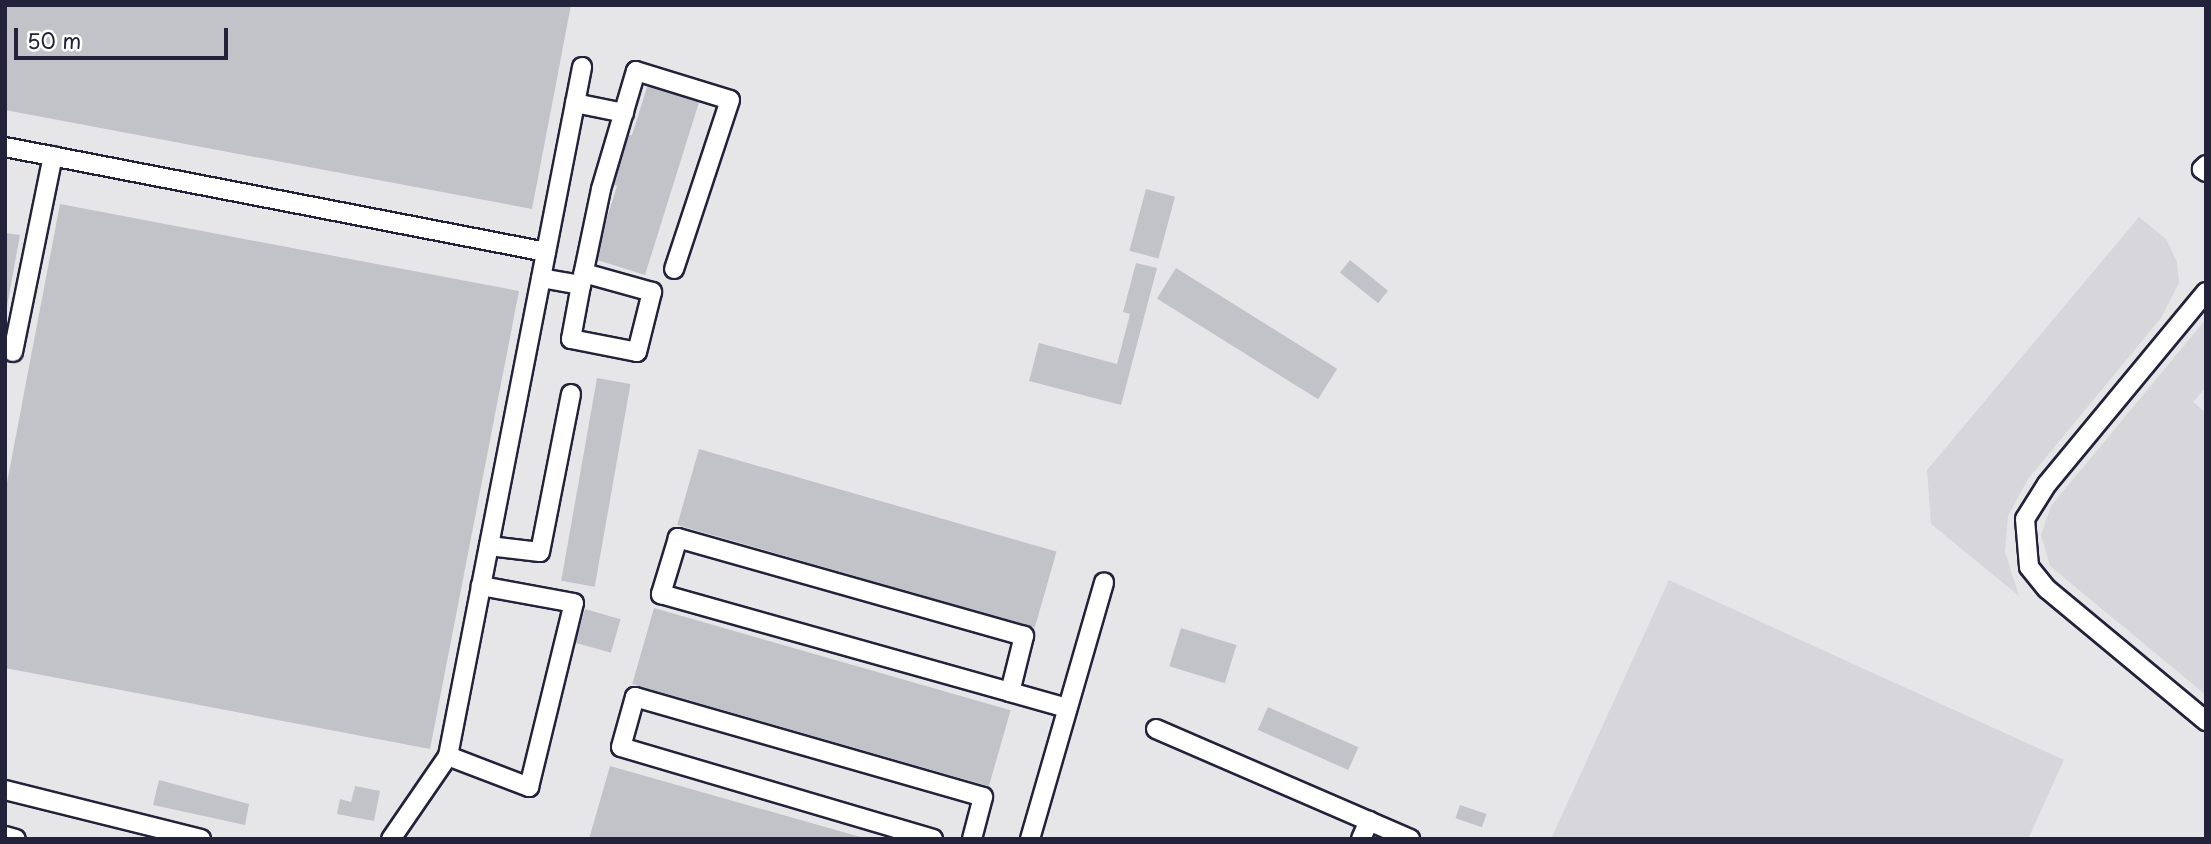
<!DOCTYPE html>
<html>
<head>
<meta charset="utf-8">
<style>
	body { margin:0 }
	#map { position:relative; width:2211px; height:844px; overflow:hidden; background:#f6f6f7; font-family:"Playpen Sans",sans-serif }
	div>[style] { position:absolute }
	.built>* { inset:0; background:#e6e6e9; transform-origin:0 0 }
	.green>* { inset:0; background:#d7d7db }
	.building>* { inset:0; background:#c2c2c9; transform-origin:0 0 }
	.roads { filter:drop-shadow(2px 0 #22223b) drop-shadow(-2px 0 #22223b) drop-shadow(0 2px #22223b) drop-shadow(0 -2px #22223b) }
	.lane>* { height:18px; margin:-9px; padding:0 9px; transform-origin:9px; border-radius:9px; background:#fff }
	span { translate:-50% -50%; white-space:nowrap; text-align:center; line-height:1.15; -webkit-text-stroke:7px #fff; paint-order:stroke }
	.frame { position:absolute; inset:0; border:7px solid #22223b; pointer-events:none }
	.scale { position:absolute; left:14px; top:28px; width:214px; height:32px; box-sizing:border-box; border:4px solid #22223b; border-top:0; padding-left:9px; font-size:21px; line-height:24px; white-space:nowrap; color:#22223b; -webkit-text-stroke:5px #fff; paint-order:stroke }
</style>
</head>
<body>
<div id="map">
	<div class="built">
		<i style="left:5px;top:5px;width:2201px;height:834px"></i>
	</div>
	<div class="green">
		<i style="clip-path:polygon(2139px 217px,2166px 239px,2177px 262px,2179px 283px,2161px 318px,2028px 479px,2008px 516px,2005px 552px,2019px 596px,1931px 524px,1927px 470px)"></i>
		<i style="clip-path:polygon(2206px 319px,2206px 387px,2193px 402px,2206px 413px,2206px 695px,2050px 566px,2041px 535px,2051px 506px)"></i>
		<i style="clip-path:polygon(1669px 580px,2064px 760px,2028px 839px,1551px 839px)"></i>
	</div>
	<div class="building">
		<i style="clip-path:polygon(5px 5px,571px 5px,532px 209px,5px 110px)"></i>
		<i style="clip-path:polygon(648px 84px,700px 99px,645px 275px,594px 259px,617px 186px,608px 183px,623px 136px,632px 135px)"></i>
		<i style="left:1146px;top:189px;width:30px;height:64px;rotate:15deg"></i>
		<i style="clip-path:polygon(60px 204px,519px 291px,430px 749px,5px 668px,5px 493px)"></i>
		<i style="clip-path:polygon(5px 233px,20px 235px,7px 306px,5px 306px)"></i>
		<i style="left:1350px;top:260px;width:49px;height:16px;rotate:39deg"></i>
		<i style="clip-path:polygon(1136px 263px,1157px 268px,1121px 405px,1029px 381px,1039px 343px,1117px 364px,1130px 314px,1123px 312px)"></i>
		<i style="left:1176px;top:268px;width:190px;height:36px;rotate:32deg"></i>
		<i style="left:597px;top:378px;width:34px;height:206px;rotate:10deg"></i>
		<i style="left:699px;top:449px;width:372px;height:79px;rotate:16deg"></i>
		<i style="left:654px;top:608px;width:371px;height:79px;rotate:16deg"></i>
		<i style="left:585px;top:609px;width:37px;height:35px;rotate:16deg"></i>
		<i style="left:1181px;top:628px;width:58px;height:40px;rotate:17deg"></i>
		<i style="left:1268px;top:707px;width:99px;height:25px;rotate:24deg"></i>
		<i style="clip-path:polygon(610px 766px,864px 838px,864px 839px,589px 839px)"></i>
		<i style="clip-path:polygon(159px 780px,249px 804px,245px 825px,153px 805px)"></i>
		<i style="clip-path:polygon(355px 786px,380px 791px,374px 821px,337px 814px,340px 799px,351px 802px)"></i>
		<i style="left:1460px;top:805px;width:28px;height:14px;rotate:19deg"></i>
	</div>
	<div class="roads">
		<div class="lane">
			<i style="left:575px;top:103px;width:50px;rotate:11.5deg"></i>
			<i style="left:5px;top:147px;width:551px;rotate:10.98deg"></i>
			<i style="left:2206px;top:165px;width:6px;rotate:135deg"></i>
			<i style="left:2202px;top:169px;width:5px;rotate:37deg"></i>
			<i style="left:541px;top:278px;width:41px;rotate:9.9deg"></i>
			<i style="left:581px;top:285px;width:98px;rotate:-78.2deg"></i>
			<i style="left:601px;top:189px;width:123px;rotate:-73.5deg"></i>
			<i style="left:636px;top:71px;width:98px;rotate:17.1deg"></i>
			<i style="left:730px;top:100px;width:178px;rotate:108.3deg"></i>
			<i style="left:581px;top:285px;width:55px;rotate:100.5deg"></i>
			<i style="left:571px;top:339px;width:67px;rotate:11.1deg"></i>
			<i style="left:637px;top:352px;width:62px;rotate:-76deg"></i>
			<i style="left:652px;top:292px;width:71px;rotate:-164.4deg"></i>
			<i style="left:2206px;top:292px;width:249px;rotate:129.6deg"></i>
			<i style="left:2047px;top:484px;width:41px;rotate:122.2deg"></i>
			<i style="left:2025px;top:519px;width:48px;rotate:85.2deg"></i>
			<i style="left:2029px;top:567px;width:28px;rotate:51deg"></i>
			<i style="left:2047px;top:589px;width:207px;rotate:39.7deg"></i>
			<i style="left:13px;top:352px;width:200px;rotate:-78.5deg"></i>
			<i style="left:489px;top:546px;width:51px;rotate:6.7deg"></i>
			<i style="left:540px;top:552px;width:161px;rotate:-78.9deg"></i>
			<i style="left:1010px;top:692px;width:58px;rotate:-76deg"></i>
			<i style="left:1024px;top:636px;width:360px;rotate:-164.2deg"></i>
			<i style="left:678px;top:538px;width:59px;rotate:106.9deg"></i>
			<i style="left:661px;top:594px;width:362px;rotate:15.7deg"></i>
			<i style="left:1010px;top:692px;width:59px;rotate:15.7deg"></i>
			<i style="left:1156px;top:729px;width:277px;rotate:23.4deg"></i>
			<i style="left:448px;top:756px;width:87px;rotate:20.9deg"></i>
			<i style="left:529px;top:787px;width:189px;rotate:-76.3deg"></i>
			<i style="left:574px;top:603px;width:95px;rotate:-169.6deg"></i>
			<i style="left:5px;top:790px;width:202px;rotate:14deg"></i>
			<i style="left:5px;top:836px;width:11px;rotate:15deg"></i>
			<i style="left:391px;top:839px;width:101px;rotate:-55.5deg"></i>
			<i style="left:448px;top:756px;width:702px;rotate:-78.99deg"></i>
			<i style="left:933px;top:839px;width:325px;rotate:-163.6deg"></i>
			<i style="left:621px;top:747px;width:52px;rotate:-74.4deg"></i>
			<i style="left:635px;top:697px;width:362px;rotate:16deg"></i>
			<i style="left:983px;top:797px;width:43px;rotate:104.7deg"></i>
			<i style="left:1030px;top:839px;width:267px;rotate:-73.9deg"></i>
			<i style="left:1361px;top:839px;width:20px;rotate:-66deg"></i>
		</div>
	</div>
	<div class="frame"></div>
	<div class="scale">50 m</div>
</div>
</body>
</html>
